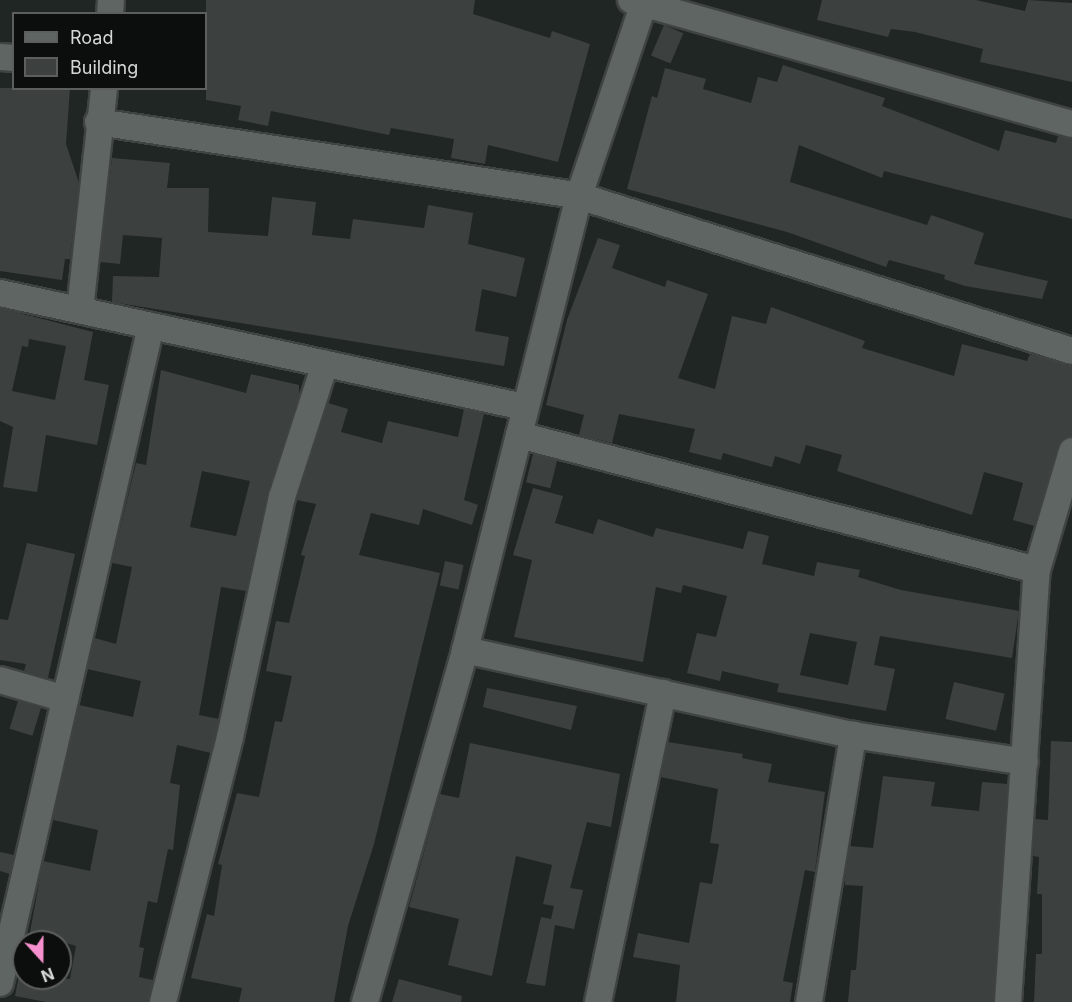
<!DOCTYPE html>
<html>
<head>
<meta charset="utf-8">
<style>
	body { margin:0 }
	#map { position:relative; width:1072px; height:1002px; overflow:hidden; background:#202623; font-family:Inter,sans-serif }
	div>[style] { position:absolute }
	.building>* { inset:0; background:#3c413f; transform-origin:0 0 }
	.roads { filter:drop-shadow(2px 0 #3f4341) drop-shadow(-2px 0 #3f4341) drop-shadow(0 2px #3f4341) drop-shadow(0 -2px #3f4341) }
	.street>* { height:26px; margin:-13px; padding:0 13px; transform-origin:13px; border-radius:13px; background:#5f6563 }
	span { translate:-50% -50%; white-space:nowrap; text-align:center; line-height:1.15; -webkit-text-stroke:4.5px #0c0e0d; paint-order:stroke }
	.legend { position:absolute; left:12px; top:12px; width:195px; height:78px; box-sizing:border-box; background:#0c0e0d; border:2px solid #5c5f5d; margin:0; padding:8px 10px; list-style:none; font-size:18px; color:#d4d8d6 }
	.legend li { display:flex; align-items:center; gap:12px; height:30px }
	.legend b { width:30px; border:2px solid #5c5f5d }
	.north { position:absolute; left:12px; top:930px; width:60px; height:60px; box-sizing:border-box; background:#0c0e0d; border:2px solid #5c5f5d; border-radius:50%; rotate:159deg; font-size:16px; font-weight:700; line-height:24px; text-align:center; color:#d4d8d6 }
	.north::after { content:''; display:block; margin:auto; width:21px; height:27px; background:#f790ce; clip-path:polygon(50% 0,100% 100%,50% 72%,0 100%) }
</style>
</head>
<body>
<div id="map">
	<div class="building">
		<i style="clip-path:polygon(206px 0,475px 0,473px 14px,550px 38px,552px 31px,590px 44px,558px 162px,488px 145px,485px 164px,451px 158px,454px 139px,391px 128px,389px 135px,271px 111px,268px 126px,238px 120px,241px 106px,206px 100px)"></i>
		<i style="clip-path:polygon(822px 0,976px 0,1025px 11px,1028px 0,1072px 3px,1072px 82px,980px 62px,983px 49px,915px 32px,891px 29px,888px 37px,817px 20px)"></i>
		<i style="left:664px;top:25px;width:21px;height:33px;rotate:23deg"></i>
		<i style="clip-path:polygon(783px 65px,885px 98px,882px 106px,999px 151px,1005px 130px,1056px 143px,1058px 136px,1072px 139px,1072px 219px,884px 171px,882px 178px,799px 145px,790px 182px,927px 225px,931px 215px,984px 233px,974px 264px,1048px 281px,1042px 299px,965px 286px,944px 279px,945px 275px,889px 260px,886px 267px,787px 232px,627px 189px,652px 96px,657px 98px,665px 68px,706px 79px,703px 89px,751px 103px,758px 77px,777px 82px)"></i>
		<i style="clip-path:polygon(0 88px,70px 88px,66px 144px,79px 183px,70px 259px,65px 259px,62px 280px,0 271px)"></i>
		<i style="clip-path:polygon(112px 158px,170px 163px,167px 188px,209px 188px,208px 232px,268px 236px,272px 197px,316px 202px,312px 235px,350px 239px,353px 219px,424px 228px,428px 205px,473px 213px,468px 244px,525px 258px,516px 297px,482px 289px,475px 331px,509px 337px,504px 366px,112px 302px,113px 276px,159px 277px,162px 238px,123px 235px,120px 264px,100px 262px)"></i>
		<i style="clip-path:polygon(598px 238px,620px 245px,612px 268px,665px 287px,667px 280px,708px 294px,678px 378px,715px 389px,732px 316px,766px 324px,771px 307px,865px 341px,862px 348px,954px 376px,962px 344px,1027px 361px,1030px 354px,1072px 366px,1072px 436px,1058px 447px,1034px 526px,1013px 520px,1023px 483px,984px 472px,972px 515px,837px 471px,842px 455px,806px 445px,800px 464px,775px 456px,772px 467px,723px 453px,721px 460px,689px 452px,695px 429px,619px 414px,612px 443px,579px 435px,584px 415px,546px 405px,567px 320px)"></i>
		<i style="clip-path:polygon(evenodd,0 308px,93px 332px,84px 380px,109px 385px,97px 445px,46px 435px,37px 492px,3px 487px,13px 427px,0 421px,0 308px,29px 339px,66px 346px,55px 400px,12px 391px,22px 346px,28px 347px,29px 339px)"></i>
		<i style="clip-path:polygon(evenodd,161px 370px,246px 393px,251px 374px,299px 385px,299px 395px,267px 494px,246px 591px,221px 587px,199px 715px,219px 719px,211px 753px,177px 745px,170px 783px,180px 785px,173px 850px,168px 849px,157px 903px,148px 901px,139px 947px,144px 948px,139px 977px,153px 980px,148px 1002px,46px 1002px,15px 996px,20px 970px,24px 978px,70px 979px,76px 946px,30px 932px,43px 861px,90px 871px,98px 830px,53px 820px,79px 705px,133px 717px,141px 681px,87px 669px,95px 638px,116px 644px,132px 567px,112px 563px,136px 463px,146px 465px,161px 370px,202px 471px,250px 481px,236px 536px,190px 527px,202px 471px)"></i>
		<i style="clip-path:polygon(328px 403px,348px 409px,341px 432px,382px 443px,388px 421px,458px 437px,464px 409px,484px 414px,464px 500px,478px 505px,472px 525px,423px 509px,419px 525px,371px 513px,359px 555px,440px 573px,374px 844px,348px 926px,334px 1002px,239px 1002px,242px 988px,191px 978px,207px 914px,214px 916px,222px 865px,218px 864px,237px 793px,259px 797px,275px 721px,282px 722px,292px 676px,266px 671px,276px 621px,289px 623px,305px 556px,301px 555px,316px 504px,297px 500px)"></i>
		<i style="left:533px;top:454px;width:25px;height:29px;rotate:14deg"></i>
		<i style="clip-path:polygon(evenodd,533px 488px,563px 496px,555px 523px,593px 534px,598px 519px,653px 537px,656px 528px,743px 549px,748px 531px,769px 536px,762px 564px,814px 576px,817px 562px,860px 570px,858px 577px,901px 590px,1019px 611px,1012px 658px,880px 636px,874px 665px,895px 669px,886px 711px,777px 692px,779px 684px,722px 671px,720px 681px,687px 673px,697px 633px,716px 637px,727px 596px,683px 585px,681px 593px,656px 587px,643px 662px,514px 637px,532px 560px,513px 555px,533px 488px,810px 633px,857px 642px,848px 685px,800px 675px,810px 633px)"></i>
		<i style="clip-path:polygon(27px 543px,75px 554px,48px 678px,24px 671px,26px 664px,0 660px,0 619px,8px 620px)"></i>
		<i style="left:445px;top:561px;width:19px;height:25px;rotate:12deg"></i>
		<i style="left:954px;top:682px;width:52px;height:38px;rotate:13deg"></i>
		<i style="clip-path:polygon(487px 688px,577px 706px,571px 730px,483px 707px)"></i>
		<i style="left:18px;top:701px;width:24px;height:29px;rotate:17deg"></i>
		<i style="clip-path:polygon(1051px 741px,1072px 742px,1072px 1002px,1034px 1002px,1036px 954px,1042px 954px,1042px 894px,1037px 894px,1039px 857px,1033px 856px,1035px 819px,1048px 820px)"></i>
		<i style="clip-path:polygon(668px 742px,743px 754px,742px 758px,772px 764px,768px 782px,825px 792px,815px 872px,805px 870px,783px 981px,793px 983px,790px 1002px,676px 1002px,680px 965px,633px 957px,638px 933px,689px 943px,700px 882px,712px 884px,719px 844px,710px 843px,718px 789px,661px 777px)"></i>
		<i style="clip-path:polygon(470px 743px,620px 774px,611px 827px,587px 822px,570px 888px,583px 890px,574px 929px,555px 925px,545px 986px,526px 983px,541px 917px,551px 919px,554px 906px,543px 904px,552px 865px,516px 856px,492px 976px,448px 965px,459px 919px,409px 907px,440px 794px,459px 798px)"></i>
		<i style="clip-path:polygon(883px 776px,935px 782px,931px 806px,979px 811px,982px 782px,1008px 784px,993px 1002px,848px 1002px,851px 970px,856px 970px,863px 886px,845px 885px,845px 878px,850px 846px,873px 848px)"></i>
		<i style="clip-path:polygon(0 852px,14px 855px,10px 874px,0 871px)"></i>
		<i style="clip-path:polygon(399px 979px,462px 996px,461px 1002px,392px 1002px)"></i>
	</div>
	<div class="roads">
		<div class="street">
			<i style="left:631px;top:0;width:458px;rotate:15.7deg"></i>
			<i style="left:110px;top:14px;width:14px;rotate:-86deg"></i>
			<i style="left:0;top:57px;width:14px;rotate:4deg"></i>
			<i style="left:98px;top:122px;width:487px;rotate:8.7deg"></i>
			<i style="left:579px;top:196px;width:517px;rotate:17.45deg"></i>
			<i style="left:0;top:293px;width:536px;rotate:12.27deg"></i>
			<i style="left:80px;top:310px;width:223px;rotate:-83.8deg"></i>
			<i style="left:519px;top:435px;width:535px;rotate:14.61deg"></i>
			<i style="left:465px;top:650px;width:397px;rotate:12.4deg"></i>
			<i style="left:853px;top:735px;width:174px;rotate:8.9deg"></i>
			<i style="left:0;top:680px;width:68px;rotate:16.3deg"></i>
			<i style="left:0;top:983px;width:674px;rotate:-77.06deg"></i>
			<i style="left:163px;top:1002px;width:273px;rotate:-75.8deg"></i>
			<i style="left:230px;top:737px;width:246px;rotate:-77.8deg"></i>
			<i style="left:282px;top:497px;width:140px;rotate:-72.1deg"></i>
			<i style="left:365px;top:1002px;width:366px;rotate:-74.1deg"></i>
			<i style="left:465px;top:650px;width:468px;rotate:-75.9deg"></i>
			<i style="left:579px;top:196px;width:207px;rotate:-71.4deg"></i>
			<i style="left:598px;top:1002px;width:316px;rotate:-78.1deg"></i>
			<i style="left:809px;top:1002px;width:271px;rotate:-80.6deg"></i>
			<i style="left:1008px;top:1002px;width:433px;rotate:-86.2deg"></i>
			<i style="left:1037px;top:570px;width:124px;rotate:-73.6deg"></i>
		</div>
	</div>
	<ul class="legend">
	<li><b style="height:8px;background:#5f6563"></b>Road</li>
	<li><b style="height:16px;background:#3c413f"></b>Building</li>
	</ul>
	<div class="north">N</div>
</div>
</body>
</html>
